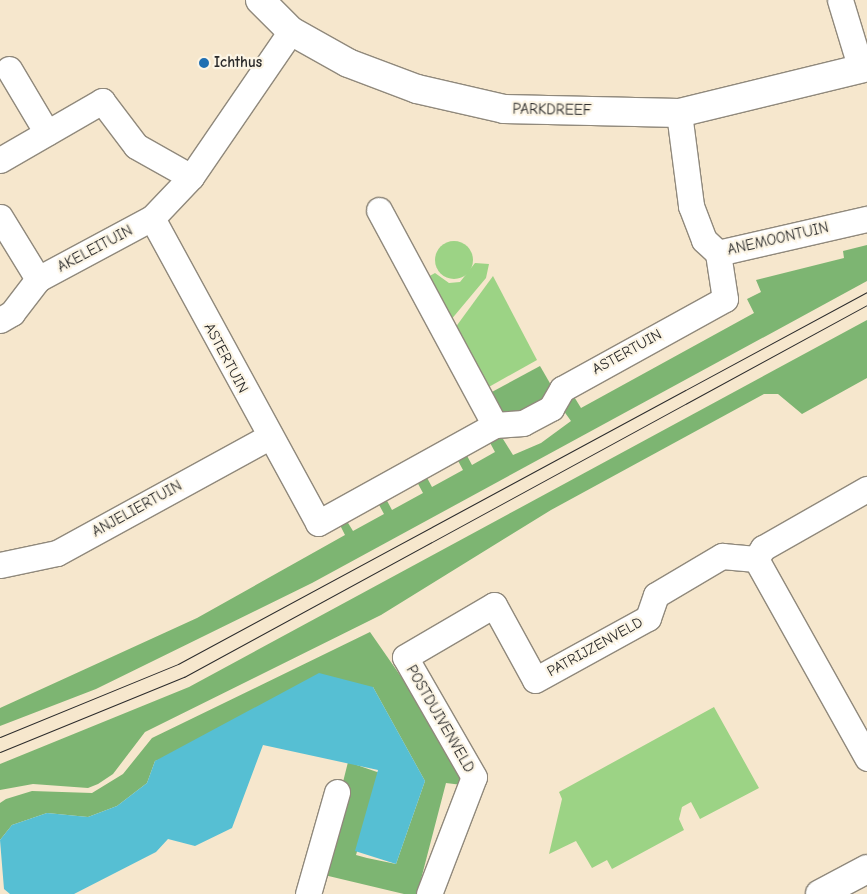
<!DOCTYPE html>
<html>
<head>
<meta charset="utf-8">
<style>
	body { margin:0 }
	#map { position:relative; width:867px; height:894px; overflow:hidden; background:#f6e7cd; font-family:"Comic Neue",sans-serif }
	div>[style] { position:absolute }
	.green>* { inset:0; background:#9cd385 }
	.round { border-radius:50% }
	.forest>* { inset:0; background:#7db572 }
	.water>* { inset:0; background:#56bfd3 }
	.roads { filter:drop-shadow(1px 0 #90897c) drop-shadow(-1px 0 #90897c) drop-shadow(0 1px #90897c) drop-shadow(0 -1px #90897c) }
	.street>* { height:25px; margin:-12.5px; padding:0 12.5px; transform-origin:12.5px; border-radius:12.5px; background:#fff }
	.secondary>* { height:28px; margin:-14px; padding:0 14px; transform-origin:14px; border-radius:14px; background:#fff }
	.tram>* { height:1px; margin:-0.5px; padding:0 0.5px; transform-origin:0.5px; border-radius:0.5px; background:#2b2b2b }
	.dots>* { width:14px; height:14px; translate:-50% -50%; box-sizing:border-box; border:2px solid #fcf5e5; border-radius:50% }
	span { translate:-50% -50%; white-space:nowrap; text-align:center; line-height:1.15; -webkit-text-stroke:4.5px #fcf5e5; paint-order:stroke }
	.poi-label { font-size:15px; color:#2b2b2b; font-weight:700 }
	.left { translate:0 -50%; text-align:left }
	.street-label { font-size:15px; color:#2b2b2b }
</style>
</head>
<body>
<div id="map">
	<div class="green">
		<i class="round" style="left:435px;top:241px;width:38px;height:38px"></i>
		<i style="clip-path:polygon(475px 263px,489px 264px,486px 278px,450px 321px,426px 278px,435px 273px,449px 283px,460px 282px)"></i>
		<i style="clip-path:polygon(493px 276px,537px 360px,487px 388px,455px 328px)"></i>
		<i style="clip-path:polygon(714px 707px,759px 788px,700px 819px,691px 802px,682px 807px,679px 819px,684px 830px,612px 869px,607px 860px,592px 868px,576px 841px,549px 854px,562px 799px,559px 792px)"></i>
	</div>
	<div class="forest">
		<i style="clip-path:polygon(867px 245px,867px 281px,312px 583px,96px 689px,0 726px,0 708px,197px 618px,345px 535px,338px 521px,345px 518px,353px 531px,384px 514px,377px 501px,385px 497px,392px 510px,423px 493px,416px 480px,425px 474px,432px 487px,463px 470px,456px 457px,465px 452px,472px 465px,495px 452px,488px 439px,503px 439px,513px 455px,541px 443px,571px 421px,558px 403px,573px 395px,581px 408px,754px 313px,747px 299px,761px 292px,756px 280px,844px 258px,843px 251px)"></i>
		<i style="clip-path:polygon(867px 320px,867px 378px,802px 414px,778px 394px,764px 394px,551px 510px,381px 615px,145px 732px,113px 774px,98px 784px,88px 788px,33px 784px,0 790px,0 764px,189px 687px)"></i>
		<i style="clip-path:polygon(540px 366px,551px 385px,549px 395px,512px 419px,502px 414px,490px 393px)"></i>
		<i style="clip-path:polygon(370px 632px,427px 714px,463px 779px,462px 785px,446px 783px,419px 887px,433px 894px,404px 894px,320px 874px,348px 762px,380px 773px,356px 855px,367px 858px,396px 864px,425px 781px,373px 687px,155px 761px,147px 783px,117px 806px,88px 817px,47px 813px,12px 825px,0 840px,0 803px,6px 799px,32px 791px,92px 793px,123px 774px,152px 738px)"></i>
	</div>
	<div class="water">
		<i style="clip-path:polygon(319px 673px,373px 687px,425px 781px,396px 864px,355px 851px,378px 770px,263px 745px,232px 828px,195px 846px,168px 839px,156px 852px,74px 894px,10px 894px,4px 889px,0 840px,12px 825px,47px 813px,88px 817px,117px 806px,147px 783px,155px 761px)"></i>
	</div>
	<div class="roads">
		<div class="street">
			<i style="left:840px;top:0;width:72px;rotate:73.1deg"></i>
			<i style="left:291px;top:31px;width:177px;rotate:124.4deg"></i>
			<i style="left:191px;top:177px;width:57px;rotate:133.6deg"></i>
			<i style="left:152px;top:218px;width:347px;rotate:61.4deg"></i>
			<i style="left:318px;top:523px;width:202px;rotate:-29deg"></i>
			<i style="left:495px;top:425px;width:28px;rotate:-4deg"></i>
			<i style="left:523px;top:423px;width:32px;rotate:-28deg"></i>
			<i style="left:551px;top:408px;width:22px;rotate:-60deg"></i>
			<i style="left:562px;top:389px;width:186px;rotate:-28.9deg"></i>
			<i style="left:725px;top:299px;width:47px;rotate:-98.7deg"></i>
			<i style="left:9px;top:69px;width:74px;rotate:59.3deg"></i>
			<i style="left:679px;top:113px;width:94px;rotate:82.6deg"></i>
			<i style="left:691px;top:206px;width:36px;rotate:69deg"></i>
			<i style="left:704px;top:240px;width:19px;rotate:43deg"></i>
			<i style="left:0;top:160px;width:118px;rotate:-30deg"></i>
			<i style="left:102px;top:101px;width:56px;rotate:52.9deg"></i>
			<i style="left:136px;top:146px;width:63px;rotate:29.4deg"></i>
			<i style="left:379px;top:210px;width:244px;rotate:61.7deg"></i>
			<i style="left:0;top:217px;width:73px;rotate:58.5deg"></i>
			<i style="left:718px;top:253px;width:153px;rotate:-12.9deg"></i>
			<i style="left:0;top:320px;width:14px;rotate:-30deg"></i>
			<i style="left:12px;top:313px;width:43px;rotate:-52.6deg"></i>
			<i style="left:38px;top:279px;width:129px;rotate:-28.2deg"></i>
			<i style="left:756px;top:559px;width:228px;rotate:60.8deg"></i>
			<i style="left:756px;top:559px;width:13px;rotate:-58deg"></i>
			<i style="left:763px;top:548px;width:120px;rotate:-29.6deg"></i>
			<i style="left:0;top:565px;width:58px;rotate:-11.9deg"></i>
			<i style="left:57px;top:553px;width:242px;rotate:-28.7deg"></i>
			<i style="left:308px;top:894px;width:106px;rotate:-74.1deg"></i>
			<i style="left:429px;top:894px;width:125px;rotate:-69deg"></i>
			<i style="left:474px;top:777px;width:138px;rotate:-119.9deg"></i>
			<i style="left:405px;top:657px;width:103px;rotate:-30.3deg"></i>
			<i style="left:494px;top:605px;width:85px;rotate:61.3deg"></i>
			<i style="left:535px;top:680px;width:129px;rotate:-28.8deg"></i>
			<i style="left:648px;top:618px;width:24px;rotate:-71deg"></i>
			<i style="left:656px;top:595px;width:77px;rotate:-30.6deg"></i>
			<i style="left:722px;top:556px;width:34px;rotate:5deg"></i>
		</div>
		<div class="secondary">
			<i style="left:260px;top:0;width:44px;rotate:45deg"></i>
			<i style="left:291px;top:31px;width:65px;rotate:29.3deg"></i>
			<i style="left:348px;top:63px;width:74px;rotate:20.6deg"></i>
			<i style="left:417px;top:89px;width:89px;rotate:12.9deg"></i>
			<i style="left:504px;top:109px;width:175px;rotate:1.3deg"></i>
			<i style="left:679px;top:113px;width:194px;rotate:-13.7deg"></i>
			<i style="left:820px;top:894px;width:53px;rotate:-28deg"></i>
		</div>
	</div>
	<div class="tram">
		<i style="left:0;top:737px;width:192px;rotate:-22.3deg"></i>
		<i style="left:178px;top:664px;width:783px;rotate:-28.37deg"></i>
		<i style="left:0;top:752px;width:199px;rotate:-22.2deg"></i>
		<i style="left:184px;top:677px;width:778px;rotate:-28.58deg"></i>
	</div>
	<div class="dots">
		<i style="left:204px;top:63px;background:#1f6fb2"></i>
	</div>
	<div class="poi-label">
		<span class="left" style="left:214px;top:63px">Ichthus</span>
	</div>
	<div class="street-label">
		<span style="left:552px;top:110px;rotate:1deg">PARKDREEF</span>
		<span style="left:778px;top:239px;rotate:-13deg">ANEMOONTUIN</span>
		<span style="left:95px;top:249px;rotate:-28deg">AKELEITUIN</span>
		<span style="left:627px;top:352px;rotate:-29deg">ASTERTUIN</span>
		<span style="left:226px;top:358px;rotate:62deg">ASTERTUIN</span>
		<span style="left:137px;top:509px;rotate:-29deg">ANJELIERTUIN</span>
		<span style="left:595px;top:647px;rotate:-29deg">PATRIJZENVELD</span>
		<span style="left:440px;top:719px;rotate:60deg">POSTDUIVENVELD</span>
	</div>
</div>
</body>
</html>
